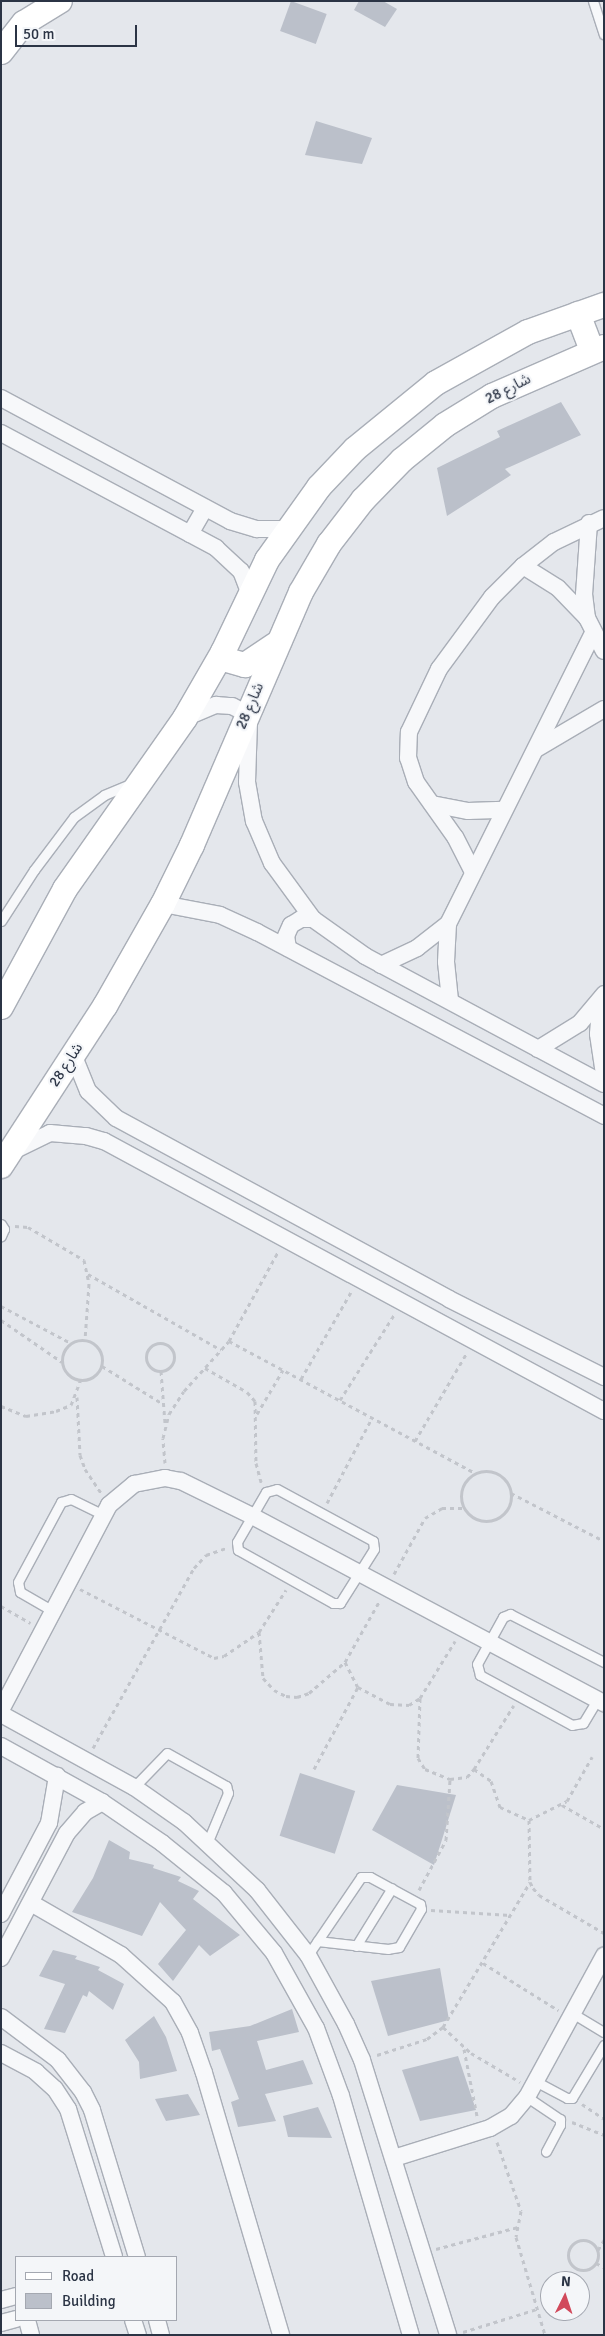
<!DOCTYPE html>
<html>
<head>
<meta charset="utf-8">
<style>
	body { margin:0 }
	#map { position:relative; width:605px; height:2336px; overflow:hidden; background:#e4e7ec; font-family:Signika,"Noto Sans Arabic",sans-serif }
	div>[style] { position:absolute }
	.building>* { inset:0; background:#bbc0ca; transform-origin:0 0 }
	.path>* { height:3px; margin-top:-1.5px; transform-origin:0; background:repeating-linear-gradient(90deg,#c2c5cb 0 4px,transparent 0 8px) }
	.path>.ring { margin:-1.5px; padding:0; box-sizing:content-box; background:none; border:3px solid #c2c5cb; border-radius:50% }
	.roads { filter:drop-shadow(1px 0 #a9aeb7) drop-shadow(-1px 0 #a9aeb7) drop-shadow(0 1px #a9aeb7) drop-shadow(0 -1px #a9aeb7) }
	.lane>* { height:9px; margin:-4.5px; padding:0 4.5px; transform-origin:4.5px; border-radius:4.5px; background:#f7f8fa }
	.street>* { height:16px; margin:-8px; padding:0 8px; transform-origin:8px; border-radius:8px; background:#f7f8fa }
	.secondary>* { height:24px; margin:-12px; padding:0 12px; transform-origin:12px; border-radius:12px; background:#fff }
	span { translate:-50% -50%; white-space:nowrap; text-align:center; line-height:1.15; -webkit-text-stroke:4.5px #f4f6f9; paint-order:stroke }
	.street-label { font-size:15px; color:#2b3445 }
	.frame { position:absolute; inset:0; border:2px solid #2b3445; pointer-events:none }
	.legend { position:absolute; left:15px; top:2256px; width:162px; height:65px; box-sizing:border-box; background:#f4f6f9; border:1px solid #a4a8b1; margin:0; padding:6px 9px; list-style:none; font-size:15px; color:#2b3445 }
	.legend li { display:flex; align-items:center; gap:10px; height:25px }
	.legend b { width:25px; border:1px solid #a4a8b1 }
	.north { position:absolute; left:540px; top:2271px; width:50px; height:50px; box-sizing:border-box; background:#f4f6f9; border:1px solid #a4a8b1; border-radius:50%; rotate:4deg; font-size:14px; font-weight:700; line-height:20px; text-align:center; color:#2b3445 }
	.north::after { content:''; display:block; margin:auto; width:18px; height:22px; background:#d1495b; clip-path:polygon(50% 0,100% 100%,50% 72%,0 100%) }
	.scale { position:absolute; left:15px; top:25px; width:122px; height:22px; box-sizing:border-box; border:2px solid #2b3445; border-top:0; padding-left:6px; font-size:15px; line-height:18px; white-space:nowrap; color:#2b3445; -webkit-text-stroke:4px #f4f6f9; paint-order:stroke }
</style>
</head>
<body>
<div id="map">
	<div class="building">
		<i style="left:291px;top:1px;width:38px;height:32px;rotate:20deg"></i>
		<i style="clip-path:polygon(359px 1px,383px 1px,397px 9px,385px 27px,354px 10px)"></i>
		<i style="clip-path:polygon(316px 121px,372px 138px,362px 164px,305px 155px)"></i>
		<i style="clip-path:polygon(561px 402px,581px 435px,505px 469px,511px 475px,447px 516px,437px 468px,500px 437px,497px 431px)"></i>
		<i style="left:300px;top:1773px;width:58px;height:66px;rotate:18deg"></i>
		<i style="clip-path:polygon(397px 1785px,456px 1795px,434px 1865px,372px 1830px)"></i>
		<i style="clip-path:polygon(109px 1840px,130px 1852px,129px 1859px,154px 1865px,153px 1868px,181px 1877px,178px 1881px,199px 1891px,193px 1899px,240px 1935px,210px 1956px,199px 1945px,173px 1981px,158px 1964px,186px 1930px,160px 1902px,142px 1936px,72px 1912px,93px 1878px)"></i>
		<i style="clip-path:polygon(53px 1950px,77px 1956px,75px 1959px,100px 1967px,98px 1970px,124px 1984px,113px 2010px,89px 1991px,87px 1997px,83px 1995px,65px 2033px,44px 2029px,65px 1984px,39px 1976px)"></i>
		<i style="clip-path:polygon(440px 1968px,449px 2020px,388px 2036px,371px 1981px)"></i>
		<i style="clip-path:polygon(292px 2009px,299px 2032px,257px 2041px,266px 2070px,303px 2060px,313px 2084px,265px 2094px,276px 2121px,238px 2127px,231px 2102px,239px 2099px,220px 2049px,212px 2051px,209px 2032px,250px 2026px)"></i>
		<i style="clip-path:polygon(154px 2016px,166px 2037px,177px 2071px,140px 2079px,139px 2062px,125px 2040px)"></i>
		<i style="clip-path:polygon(458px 2056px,476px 2110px,420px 2121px,402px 2070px)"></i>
		<i style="clip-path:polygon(188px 2094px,200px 2115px,166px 2121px,155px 2099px)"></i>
		<i style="clip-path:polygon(318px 2107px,332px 2138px,288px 2137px,283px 2116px)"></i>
	</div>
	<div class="path">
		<i style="left:15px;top:1226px;width:13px;rotate:4deg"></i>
		<i style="left:28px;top:1227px;width:65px;rotate:30.5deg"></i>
		<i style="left:84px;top:1260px;width:25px;rotate:78deg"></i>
		<i style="left:89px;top:1284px;width:56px;rotate:94.1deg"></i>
		<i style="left:88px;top:1274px;width:153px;rotate:29.7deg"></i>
		<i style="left:1px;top:1306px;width:79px;rotate:27.9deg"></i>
		<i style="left:1px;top:1320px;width:74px;rotate:34.5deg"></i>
		<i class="ring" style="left:62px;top:1340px;width:37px;height:37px"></i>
		<i style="left:229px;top:1341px;width:279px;rotate:28.2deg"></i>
		<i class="ring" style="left:146px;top:1343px;width:25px;height:25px"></i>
		<i style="left:102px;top:1366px;width:72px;rotate:31.9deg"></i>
		<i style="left:205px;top:1368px;width:48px;rotate:29.7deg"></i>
		<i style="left:247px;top:1392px;width:12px;rotate:48deg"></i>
		<i style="left:255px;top:1401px;width:62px;rotate:89.1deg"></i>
		<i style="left:256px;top:1463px;width:20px;rotate:75deg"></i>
		<i style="left:161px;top:1371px;width:52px;rotate:85.6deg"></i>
		<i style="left:301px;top:1379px;width:100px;rotate:-60.1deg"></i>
		<i style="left:77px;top:1397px;width:58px;rotate:87deg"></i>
		<i style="left:80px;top:1455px;width:15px;rotate:70deg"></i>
		<i style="left:85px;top:1469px;width:29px;rotate:56deg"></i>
		<i style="left:340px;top:1400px;width:101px;rotate:-57.6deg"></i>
		<i style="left:1px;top:1406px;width:27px;rotate:22deg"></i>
		<i style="left:26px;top:1416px;width:30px;rotate:-9deg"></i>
		<i style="left:56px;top:1411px;width:16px;rotate:-22deg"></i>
		<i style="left:71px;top:1405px;width:26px;rotate:-69deg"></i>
		<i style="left:257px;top:1414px;width:51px;rotate:-59.4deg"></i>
		<i style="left:415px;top:1441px;width:101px;rotate:-59.6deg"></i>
		<i style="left:165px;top:1463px;width:25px;rotate:-95deg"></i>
		<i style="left:163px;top:1438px;width:25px;rotate:-76deg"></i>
		<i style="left:169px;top:1414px;width:27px;rotate:-57deg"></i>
		<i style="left:184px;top:1391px;width:67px;rotate:-48deg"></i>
		<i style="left:229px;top:1341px;width:102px;rotate:-61.2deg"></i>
		<i class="ring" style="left:461px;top:1471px;width:47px;height:47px"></i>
		<i style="left:511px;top:1493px;width:105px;rotate:27.3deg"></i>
		<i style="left:327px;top:1503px;width:96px;rotate:-62.1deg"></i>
		<i style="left:394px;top:1574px;width:64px;rotate:-61deg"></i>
		<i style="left:425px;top:1518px;width:20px;rotate:-30deg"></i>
		<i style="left:442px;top:1508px;width:20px"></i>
		<i style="left:80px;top:1589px;width:151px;rotate:27.2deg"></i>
		<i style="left:214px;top:1658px;width:10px;rotate:-11deg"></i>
		<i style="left:224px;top:1656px;width:42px;rotate:-34.4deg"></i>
		<i style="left:259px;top:1632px;width:50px;rotate:-57.3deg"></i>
		<i style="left:1px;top:1606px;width:34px;rotate:30deg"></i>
		<i style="left:259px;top:1632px;width:46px;rotate:85deg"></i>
		<i style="left:263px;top:1678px;width:16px;rotate:47deg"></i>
		<i style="left:274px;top:1690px;width:13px;rotate:27deg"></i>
		<i style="left:286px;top:1696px;width:11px;rotate:5deg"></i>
		<i style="left:297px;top:1697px;width:13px;rotate:-18deg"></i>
		<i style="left:309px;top:1693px;width:48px;rotate:-40.7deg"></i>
		<i style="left:345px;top:1662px;width:69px;rotate:-60.5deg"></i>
		<i style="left:345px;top:1662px;width:28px;rotate:63deg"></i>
		<i style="left:358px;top:1687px;width:36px;rotate:28deg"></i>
		<i style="left:390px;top:1704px;width:19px;rotate:3deg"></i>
		<i style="left:409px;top:1705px;width:13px;rotate:-32deg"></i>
		<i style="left:420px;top:1698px;width:67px;rotate:-58.4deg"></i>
		<i style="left:420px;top:1698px;width:60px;rotate:91.9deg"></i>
		<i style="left:418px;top:1758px;width:13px;rotate:58deg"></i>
		<i style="left:425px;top:1769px;width:27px;rotate:22deg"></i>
		<i style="left:450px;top:1779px;width:17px;rotate:-7deg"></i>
		<i style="left:467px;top:1777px;width:11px;rotate:-49deg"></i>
		<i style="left:474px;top:1769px;width:75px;rotate:-58deg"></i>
		<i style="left:93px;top:1748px;width:206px;rotate:-60.7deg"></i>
		<i style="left:194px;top:1568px;width:18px;rotate:-47deg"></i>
		<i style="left:206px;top:1555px;width:21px;rotate:-19deg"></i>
		<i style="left:314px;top:1769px;width:93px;rotate:-61.8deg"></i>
		<i style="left:474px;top:1769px;width:21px;rotate:35deg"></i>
		<i style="left:491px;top:1781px;width:28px;rotate:71deg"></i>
		<i style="left:500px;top:1807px;width:32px;rotate:24deg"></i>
		<i style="left:529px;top:1820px;width:42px;rotate:-26.6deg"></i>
		<i style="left:567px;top:1801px;width:51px;rotate:-60.4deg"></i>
		<i style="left:562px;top:1805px;width:48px;rotate:29.7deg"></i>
		<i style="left:529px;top:1820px;width:62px;rotate:89.1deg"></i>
		<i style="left:530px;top:1882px;width:7px;rotate:63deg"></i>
		<i style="left:533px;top:1888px;width:9px;rotate:49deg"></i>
		<i style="left:539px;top:1895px;width:75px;rotate:30.3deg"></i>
		<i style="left:419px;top:1890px;width:57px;rotate:-61.6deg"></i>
		<i style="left:446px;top:1840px;width:61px;rotate:-86.2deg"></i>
		<i style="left:431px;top:1910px;width:80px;rotate:3.6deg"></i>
		<i style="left:483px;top:1963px;width:89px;rotate:32.1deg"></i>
		<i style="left:443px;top:2027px;width:38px;rotate:43deg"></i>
		<i style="left:471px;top:2053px;width:57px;rotate:30.6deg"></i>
		<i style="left:464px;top:2049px;width:68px;rotate:79deg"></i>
		<i style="left:377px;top:2055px;width:52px;rotate:-17.7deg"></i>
		<i style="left:427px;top:2039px;width:20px;rotate:-37deg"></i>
		<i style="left:443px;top:2027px;width:169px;rotate:-59deg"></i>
		<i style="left:582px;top:2104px;width:27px;rotate:34deg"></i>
		<i style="left:572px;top:2122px;width:35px;rotate:22deg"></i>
		<i style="left:497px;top:2142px;width:73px;rotate:70.8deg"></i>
		<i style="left:521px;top:2211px;width:26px;rotate:101deg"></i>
		<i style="left:516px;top:2237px;width:102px;rotate:73.5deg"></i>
		<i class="ring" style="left:568px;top:2240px;width:27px;height:27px"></i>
		<i style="left:436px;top:2249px;width:85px;rotate:-15deg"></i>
		<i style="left:598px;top:2250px;width:12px;rotate:-59deg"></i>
		<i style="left:596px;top:2263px;width:9px;rotate:27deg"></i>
		<i style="left:463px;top:2332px;width:77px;rotate:-17.3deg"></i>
	</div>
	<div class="roads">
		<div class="lane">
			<i style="left:593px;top:1px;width:35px;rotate:72deg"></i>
			<i style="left:1px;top:921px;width:61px;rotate:-57.1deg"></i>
			<i style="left:34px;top:870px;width:66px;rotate:-53deg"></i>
			<i style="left:74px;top:817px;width:37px;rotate:-36deg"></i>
			<i style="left:104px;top:795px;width:30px;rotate:-23deg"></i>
			<i style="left:1px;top:1224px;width:6px;rotate:59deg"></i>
			<i style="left:4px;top:1229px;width:8px;rotate:113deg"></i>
			<i style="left:277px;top:1489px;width:109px;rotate:28.4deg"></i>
			<i style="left:373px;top:1541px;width:8px;rotate:83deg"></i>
			<i style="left:374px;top:1549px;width:64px;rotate:122.2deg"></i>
			<i style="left:340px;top:1603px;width:7px;rotate:180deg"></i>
			<i style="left:333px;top:1603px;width:109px;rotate:-150.8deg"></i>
			<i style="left:238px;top:1550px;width:8px;rotate:-97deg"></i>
			<i style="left:237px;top:1542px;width:58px;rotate:-59.9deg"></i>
			<i style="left:266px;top:1492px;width:11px;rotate:-15deg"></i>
			<i style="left:53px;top:1611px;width:38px;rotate:-150deg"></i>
			<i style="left:20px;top:1592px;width:10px;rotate:-101deg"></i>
			<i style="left:18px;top:1582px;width:91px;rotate:-61.7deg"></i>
			<i style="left:61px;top:1502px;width:10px;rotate:-17deg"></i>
			<i style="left:71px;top:1499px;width:37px;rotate:26deg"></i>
			<i style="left:597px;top:1700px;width:27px;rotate:121deg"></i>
			<i style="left:583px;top:1723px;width:11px;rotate:170deg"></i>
			<i style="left:572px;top:1725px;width:105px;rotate:-151.5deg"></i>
			<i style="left:480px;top:1675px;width:11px;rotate:-105deg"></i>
			<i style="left:477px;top:1664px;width:54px;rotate:-61deg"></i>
			<i style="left:503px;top:1617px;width:8px;rotate:-23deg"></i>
			<i style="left:510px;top:1614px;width:106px;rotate:27.1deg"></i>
			<i style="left:134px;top:1787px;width:47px;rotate:-45.9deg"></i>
			<i style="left:167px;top:1753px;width:68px;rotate:29.2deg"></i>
			<i style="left:226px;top:1786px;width:7px;rotate:74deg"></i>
			<i style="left:228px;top:1793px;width:52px;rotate:112.6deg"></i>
			<i style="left:356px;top:1946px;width:68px;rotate:-58.2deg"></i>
			<i style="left:308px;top:1955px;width:94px;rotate:-55.8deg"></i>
			<i style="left:361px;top:1877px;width:9px"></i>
			<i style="left:370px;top:1877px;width:57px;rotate:28.4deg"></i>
			<i style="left:420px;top:1904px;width:5px;rotate:79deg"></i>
			<i style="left:421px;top:1909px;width:44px;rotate:120.1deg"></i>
			<i style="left:399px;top:1947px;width:11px;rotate:170deg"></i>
			<i style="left:388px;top:1949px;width:71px;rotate:-173.6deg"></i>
			<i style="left:572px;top:2013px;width:37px;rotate:31deg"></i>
			<i style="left:535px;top:2081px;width:36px;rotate:28deg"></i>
			<i style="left:567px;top:2098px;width:5px"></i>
			<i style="left:572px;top:2098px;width:62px;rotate:-58.9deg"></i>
			<i style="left:527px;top:2097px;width:40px;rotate:34deg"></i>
			<i style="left:560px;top:2119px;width:6px;rotate:90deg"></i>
			<i style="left:560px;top:2125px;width:30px;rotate:118deg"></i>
		</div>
		<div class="street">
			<i style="left:1px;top:398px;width:260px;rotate:28.2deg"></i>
			<i style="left:230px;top:521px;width:28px;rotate:17deg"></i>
			<i style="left:257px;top:529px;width:30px"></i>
			<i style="left:1px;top:433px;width:244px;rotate:28.1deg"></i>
			<i style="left:216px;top:548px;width:34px;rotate:43deg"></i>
			<i style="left:241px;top:571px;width:22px;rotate:69deg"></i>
			<i style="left:589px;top:523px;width:71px;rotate:94deg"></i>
			<i style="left:584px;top:594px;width:24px;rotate:83deg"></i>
			<i style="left:587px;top:618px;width:37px;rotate:63deg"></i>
			<i style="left:190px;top:534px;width:30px;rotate:-60deg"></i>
			<i style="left:523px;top:566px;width:41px;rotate:32.2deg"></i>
			<i style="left:558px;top:588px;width:42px;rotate:46deg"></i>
			<i style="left:185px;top:718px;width:34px;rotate:-23deg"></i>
			<i style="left:216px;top:705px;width:16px;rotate:4deg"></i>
			<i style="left:232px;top:706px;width:16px;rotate:27deg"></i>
			<i style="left:246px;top:713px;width:9px;rotate:72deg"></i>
			<i style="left:249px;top:722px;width:60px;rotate:91.9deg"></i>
			<i style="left:247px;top:782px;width:40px;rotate:80deg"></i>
			<i style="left:254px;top:821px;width:46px;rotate:66.8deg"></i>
			<i style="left:272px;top:863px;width:69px;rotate:53.8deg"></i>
			<i style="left:313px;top:919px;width:64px;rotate:35.4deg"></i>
			<i style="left:365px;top:956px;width:271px;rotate:28.2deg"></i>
			<i style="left:536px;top:749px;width:79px;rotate:-30.5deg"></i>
			<i style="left:432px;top:804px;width:37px;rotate:11deg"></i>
			<i style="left:468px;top:811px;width:36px;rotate:-2deg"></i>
			<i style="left:473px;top:872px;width:39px;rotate:-117deg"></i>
			<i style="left:455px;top:837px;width:67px;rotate:-125.3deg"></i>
			<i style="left:416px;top:782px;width:25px;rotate:-108deg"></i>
			<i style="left:408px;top:758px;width:26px;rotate:-88deg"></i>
			<i style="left:409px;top:732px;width:70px;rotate:-64.5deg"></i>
			<i style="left:439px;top:669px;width:89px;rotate:-53.6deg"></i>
			<i style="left:492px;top:597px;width:44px;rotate:-45deg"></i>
			<i style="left:523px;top:566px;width:39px;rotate:-38deg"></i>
			<i style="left:554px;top:542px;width:55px;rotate:-25.6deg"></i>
			<i style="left:163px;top:904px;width:58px;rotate:10.9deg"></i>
			<i style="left:220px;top:915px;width:41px;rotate:24.7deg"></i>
			<i style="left:257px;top:932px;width:393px;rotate:27.9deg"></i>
			<i style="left:288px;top:948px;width:12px;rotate:-99deg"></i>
			<i style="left:286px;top:936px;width:12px;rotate:-66deg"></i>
			<i style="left:291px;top:925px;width:12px;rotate:-31deg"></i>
			<i style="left:301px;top:919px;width:12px"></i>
			<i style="left:381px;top:965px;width:40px;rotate:-25deg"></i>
			<i style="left:417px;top:948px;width:39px;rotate:-38deg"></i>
			<i style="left:601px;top:999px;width:35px;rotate:95deg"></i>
			<i style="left:598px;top:1034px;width:40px;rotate:81.5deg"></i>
			<i style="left:450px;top:1000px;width:38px;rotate:-96deg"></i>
			<i style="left:446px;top:962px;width:38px;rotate:-87deg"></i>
			<i style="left:448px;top:924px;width:325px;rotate:-63.5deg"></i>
			<i style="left:538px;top:1049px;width:49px;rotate:-31.8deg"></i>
			<i style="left:580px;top:1023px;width:38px;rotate:-50deg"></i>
			<i style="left:73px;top:1054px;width:40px;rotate:68deg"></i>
			<i style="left:88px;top:1091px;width:39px;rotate:44deg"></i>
			<i style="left:116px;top:1118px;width:379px;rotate:28.5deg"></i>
			<i style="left:449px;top:1299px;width:174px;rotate:26.7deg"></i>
			<i style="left:13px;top:1151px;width:41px;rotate:-25.9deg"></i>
			<i style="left:50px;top:1133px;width:36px;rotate:5deg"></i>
			<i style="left:86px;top:1136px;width:19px;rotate:16deg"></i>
			<i style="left:104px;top:1141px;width:568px;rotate:28.37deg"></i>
			<i style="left:1px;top:1710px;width:232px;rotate:-62.2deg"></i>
			<i style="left:109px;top:1505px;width:33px;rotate:-40deg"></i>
			<i style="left:134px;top:1484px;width:32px;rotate:-11deg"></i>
			<i style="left:165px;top:1478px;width:16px;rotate:11deg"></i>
			<i style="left:181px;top:1481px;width:79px;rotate:26.2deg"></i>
			<i style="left:252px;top:1516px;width:399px;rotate:28deg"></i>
			<i style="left:1px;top:1714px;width:152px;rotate:28.8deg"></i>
			<i style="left:134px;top:1787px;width:61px;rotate:35deg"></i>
			<i style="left:184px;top:1822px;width:100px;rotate:43deg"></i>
			<i style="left:257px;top:1890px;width:83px;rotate:51.9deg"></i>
			<i style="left:308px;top:1955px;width:79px;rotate:61.2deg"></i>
			<i style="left:346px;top:2024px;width:39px;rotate:66deg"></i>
			<i style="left:362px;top:2060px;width:288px;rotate:72.6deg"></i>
			<i style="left:1px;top:1746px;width:115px;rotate:29deg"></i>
			<i style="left:102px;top:1802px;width:73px;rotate:34.3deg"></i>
			<i style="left:162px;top:1843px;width:80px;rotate:38.9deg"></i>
			<i style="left:224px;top:1893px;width:78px;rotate:50.2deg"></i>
			<i style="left:274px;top:1953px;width:86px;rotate:60.8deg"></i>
			<i style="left:316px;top:2028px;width:72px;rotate:69.8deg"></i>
			<i style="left:341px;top:2096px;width:249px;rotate:73.7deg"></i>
			<i style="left:31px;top:1903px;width:104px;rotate:30deg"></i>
			<i style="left:121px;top:1955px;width:70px;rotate:42.1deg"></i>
			<i style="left:173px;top:2002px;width:35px;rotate:61deg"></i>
			<i style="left:190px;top:2033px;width:42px;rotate:70.7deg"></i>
			<i style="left:204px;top:2073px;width:273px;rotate:73.6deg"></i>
			<i style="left:1px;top:1914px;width:103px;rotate:-62.2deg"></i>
			<i style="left:49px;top:1823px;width:48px;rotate:-80.3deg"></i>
			<i style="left:1px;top:1958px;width:141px;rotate:-62.2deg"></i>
			<i style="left:67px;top:1833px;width:28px;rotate:-49deg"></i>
			<i style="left:85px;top:1812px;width:20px;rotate:-30deg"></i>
			<i style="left:1px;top:2017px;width:71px;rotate:37deg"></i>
			<i style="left:58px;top:2060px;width:41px;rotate:52deg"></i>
			<i style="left:83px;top:2092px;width:20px;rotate:63deg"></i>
			<i style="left:92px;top:2110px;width:154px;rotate:73deg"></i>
			<i style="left:1px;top:2053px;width:40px;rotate:28deg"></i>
			<i style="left:36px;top:2072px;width:25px;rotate:42deg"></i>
			<i style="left:55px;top:2089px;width:24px;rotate:57deg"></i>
			<i style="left:68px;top:2109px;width:155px;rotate:72.7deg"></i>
			<i style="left:394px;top:2158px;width:101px;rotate:-17.4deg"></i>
			<i style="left:490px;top:2128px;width:24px;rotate:-30deg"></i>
			<i style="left:511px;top:2116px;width:25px;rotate:-50deg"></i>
			<i style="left:527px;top:2097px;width:161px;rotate:-61.4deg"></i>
			<i style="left:1px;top:2300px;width:16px;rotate:-15deg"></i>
			<i style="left:27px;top:2320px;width:16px;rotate:75deg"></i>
			<i style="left:133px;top:2320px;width:16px;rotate:72deg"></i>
			<i style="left:157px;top:2320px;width:16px;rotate:75deg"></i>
			<i style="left:1px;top:2323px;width:16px;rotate:-15deg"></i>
		</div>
		<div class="secondary">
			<i style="left:1px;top:52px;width:37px;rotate:-52deg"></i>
			<i style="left:24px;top:23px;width:42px;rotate:-31.4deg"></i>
			<i style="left:578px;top:314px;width:40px;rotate:69deg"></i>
			<i style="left:223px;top:652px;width:9px;rotate:63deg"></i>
			<i style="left:227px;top:660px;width:19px;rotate:16deg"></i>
			<i style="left:245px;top:665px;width:36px;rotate:-34deg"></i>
			<i style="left:1px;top:1007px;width:134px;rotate:-61.5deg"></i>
			<i style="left:65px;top:889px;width:209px;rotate:-54.9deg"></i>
			<i style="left:185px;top:718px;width:76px;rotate:-60.1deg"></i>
			<i style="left:223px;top:652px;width:102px;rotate:-64.4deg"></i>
			<i style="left:267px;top:560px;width:90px;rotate:-54.5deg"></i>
			<i style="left:319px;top:487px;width:52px;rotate:-46.5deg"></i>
			<i style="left:355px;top:449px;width:104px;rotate:-39.2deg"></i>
			<i style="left:436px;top:383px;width:105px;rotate:-29deg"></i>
			<i style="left:528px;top:332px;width:81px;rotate:-19.6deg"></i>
			<i style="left:1px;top:1166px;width:191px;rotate:-57deg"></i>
			<i style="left:105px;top:1006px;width:117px;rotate:-60.4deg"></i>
			<i style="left:163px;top:904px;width:66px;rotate:-63.8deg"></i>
			<i style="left:192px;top:845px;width:275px;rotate:-66.7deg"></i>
			<i style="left:301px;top:592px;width:56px;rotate:-59.7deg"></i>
			<i style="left:329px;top:544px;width:56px;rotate:-52.3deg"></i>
			<i style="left:363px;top:500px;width:56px;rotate:-45.7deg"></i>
			<i style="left:402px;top:460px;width:55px;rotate:-39.1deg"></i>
			<i style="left:445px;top:425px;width:55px;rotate:-31.7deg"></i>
			<i style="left:492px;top:396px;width:122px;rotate:-23.6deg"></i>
		</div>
	</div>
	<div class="street-label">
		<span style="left:508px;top:389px;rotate:-27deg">شارع 28</span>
		<span style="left:250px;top:706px;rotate:-67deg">شارع 28</span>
		<span style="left:66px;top:1065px;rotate:-57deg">شارع 28</span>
	</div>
	<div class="frame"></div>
	<ul class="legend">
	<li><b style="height:6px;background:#fff"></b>Road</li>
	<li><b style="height:14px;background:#bbc0ca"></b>Building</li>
	</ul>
	<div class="north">N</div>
	<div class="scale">50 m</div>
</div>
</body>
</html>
